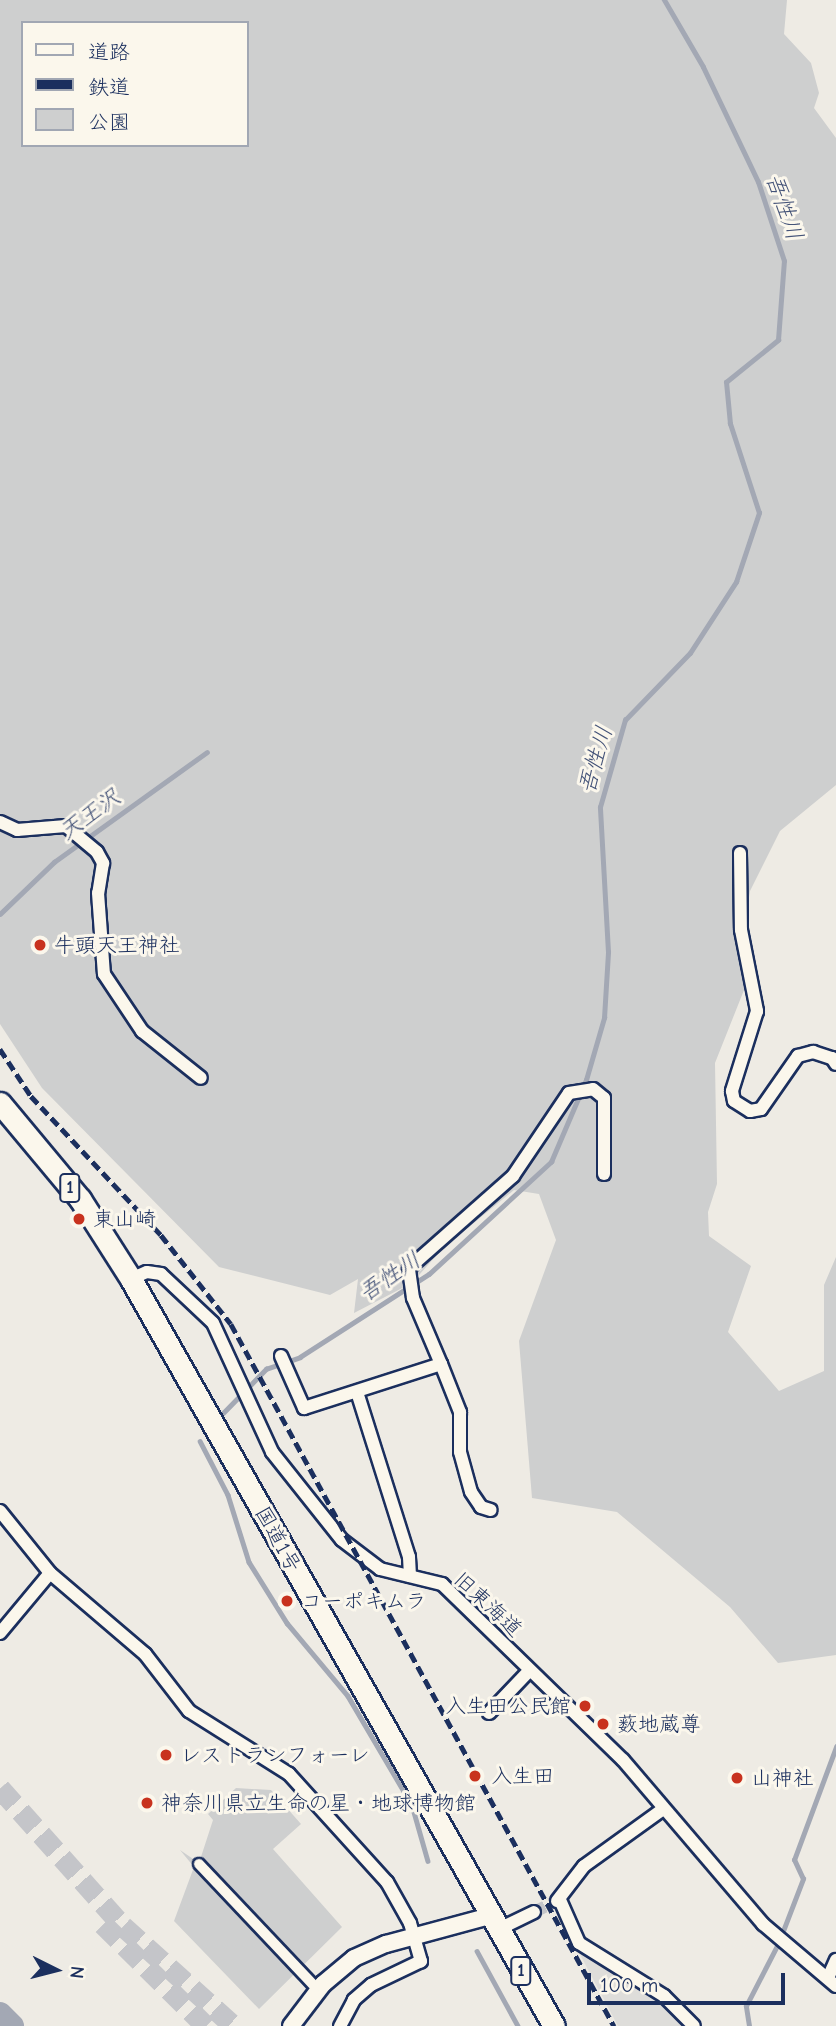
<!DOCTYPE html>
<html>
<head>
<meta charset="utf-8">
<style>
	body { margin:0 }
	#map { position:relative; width:836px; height:2026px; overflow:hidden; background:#eeebe4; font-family:"Comic Neue","Klee One",sans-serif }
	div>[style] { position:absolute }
	.built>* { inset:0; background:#deddda }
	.green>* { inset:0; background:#cecfcf }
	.stream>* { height:4.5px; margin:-2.25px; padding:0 2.25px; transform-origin:2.25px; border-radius:2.25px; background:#a3a8b4 }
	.river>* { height:24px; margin:-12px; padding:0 12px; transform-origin:12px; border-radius:12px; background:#a3a8b4 }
	.minor-tunnel>* { height:12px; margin-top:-6px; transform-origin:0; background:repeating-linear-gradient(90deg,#c4c5c9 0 12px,transparent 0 18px) }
	.trunk-tunnel>* { height:21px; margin-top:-10.5px; transform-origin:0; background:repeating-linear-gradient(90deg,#c4c5c9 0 21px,transparent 0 31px) }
	.roads { filter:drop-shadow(2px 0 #1b2f5e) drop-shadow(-2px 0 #1b2f5e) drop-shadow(0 2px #1b2f5e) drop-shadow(0 -2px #1b2f5e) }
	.pedestrian>* { height:10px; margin:-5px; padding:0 5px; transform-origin:5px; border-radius:5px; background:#fbf7ec }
	.minor>* { height:12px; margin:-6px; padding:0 6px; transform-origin:6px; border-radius:6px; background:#fbf7ec }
	.tertiary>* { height:16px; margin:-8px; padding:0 8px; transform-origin:8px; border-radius:8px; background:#fbf7ec }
	.trunk>* { height:21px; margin:-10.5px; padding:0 10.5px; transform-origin:10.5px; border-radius:10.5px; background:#fbf7ec }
	.rail>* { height:4.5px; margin-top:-2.25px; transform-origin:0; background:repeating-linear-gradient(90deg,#1b2f5e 0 10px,transparent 0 15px) }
	.dots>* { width:19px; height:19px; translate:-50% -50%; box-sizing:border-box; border:4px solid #fbf7ec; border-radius:50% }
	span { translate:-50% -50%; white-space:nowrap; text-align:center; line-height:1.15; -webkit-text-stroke:6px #fbf7ec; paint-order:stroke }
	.shield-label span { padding:2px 5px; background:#fbf7ec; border:2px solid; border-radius:5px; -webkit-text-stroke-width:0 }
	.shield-label { font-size:19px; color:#1b2f5e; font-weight:700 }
	.poi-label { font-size:21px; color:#1b2f5e }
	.left { translate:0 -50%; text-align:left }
	.right { translate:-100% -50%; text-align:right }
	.street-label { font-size:21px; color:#1b2f5e }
	.water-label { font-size:23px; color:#445378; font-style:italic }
	.legend { position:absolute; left:21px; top:21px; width:228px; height:126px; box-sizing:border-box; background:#fbf7ec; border:2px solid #a1a7b3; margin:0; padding:9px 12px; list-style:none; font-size:21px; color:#1b2f5e }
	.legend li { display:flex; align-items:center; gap:14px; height:35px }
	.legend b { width:35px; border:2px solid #a1a7b3 }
	.north { position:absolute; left:21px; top:1935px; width:70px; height:70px; -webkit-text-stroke:5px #fbf7ec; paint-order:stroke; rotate:96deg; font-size:19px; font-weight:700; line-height:28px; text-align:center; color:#1b2f5e }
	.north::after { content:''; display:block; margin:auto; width:24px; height:32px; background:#1b2f5e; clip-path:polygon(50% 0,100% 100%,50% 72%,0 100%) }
	.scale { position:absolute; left:587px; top:1973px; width:198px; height:32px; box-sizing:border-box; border:4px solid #1b2f5e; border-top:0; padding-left:9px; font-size:21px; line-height:24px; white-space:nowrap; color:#1b2f5e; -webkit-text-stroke:5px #fbf7ec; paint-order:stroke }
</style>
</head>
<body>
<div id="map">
	<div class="built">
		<i style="clip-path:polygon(576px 1947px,653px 1992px,689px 2026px,618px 2026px)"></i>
	</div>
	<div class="green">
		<i style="clip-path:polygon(evenodd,0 0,787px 0,784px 34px,811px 63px,819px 93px,814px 108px,836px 138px,836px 785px,780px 831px,750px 891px,744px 927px,746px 985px,715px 1063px,717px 1184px,708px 1212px,709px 1236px,751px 1266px,728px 1332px,779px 1391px,824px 1371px,824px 1285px,836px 1257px,836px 1655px,778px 1663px,730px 1607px,617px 1512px,532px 1498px,519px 1341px,556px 1240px,539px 1194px,514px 1190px,442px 1249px,412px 1283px,354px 1313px,358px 1279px,330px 1295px,219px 1267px,42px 1088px,0 1024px,0 0,23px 23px,247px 23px,247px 145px,23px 145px,23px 23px)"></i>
		<i style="clip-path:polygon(236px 1788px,271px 1790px,301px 1824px,273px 1849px,342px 1927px,259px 2009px,174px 1921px,194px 1867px,180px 1850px,199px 1863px,213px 1820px,208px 1814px)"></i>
	</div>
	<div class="stream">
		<i style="left:0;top:914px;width:75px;rotate:-43.9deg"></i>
		<i style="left:54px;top:862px;width:188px;rotate:-35.7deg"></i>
		<i style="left:223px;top:1413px;width:62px;rotate:-45.7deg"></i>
		<i style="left:266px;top:1369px;width:36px;rotate:-19deg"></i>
		<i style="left:300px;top:1357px;width:153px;rotate:-32.8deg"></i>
		<i style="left:429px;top:1274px;width:166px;rotate:-42.6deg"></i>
		<i style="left:551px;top:1162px;width:89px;rotate:-66.9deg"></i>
		<i style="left:586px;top:1080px;width:65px;rotate:-73.8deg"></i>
		<i style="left:604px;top:1018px;width:66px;rotate:-86.5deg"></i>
		<i style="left:608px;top:952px;width:145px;rotate:-93.2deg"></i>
		<i style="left:600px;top:807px;width:91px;rotate:-74deg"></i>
		<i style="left:625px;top:720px;width:93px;rotate:-45.9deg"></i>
		<i style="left:690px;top:653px;width:85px;rotate:-57.1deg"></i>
		<i style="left:736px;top:582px;width:73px;rotate:-71.6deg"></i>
		<i style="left:759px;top:513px;width:94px;rotate:-108deg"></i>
		<i style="left:730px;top:424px;width:42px;rotate:-95.4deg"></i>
		<i style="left:726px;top:382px;width:67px;rotate:-38.9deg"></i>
		<i style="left:778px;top:340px;width:79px;rotate:-85.7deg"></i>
		<i style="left:784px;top:261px;width:83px;rotate:-108.2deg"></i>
		<i style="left:758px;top:182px;width:127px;rotate:-115.6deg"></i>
		<i style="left:703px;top:67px;width:78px;rotate:-120.2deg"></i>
		<i style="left:200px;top:1441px;width:61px;rotate:62.6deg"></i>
		<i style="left:228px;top:1495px;width:70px;rotate:72.6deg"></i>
		<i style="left:249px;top:1562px;width:72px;rotate:58.1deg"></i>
		<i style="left:287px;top:1623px;width:95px;rotate:50.1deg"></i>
		<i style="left:348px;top:1696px;width:126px;rotate:59.6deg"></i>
		<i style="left:412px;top:1805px;width:58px;rotate:74.1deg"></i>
		<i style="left:477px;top:1951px;width:85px;rotate:61.3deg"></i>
		<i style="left:749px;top:2026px;width:20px;rotate:-99deg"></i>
		<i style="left:746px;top:2006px;width:70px;rotate:-62.7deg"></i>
		<i style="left:778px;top:1944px;width:70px;rotate:-69deg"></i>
		<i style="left:803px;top:1879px;width:21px;rotate:-115deg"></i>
		<i style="left:794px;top:1860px;width:121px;rotate:-69.6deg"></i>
	</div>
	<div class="river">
		<i style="left:0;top:2014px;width:17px;rotate:45deg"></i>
	</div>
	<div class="minor-tunnel">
		<i style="left:534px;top:1912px;width:25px;rotate:-26deg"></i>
	</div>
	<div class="trunk-tunnel">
		<i style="left:0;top:1788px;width:185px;rotate:48.3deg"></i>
		<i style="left:123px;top:1926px;width:149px;rotate:42deg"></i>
		<i style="left:103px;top:1924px;width:145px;rotate:44.7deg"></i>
	</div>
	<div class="roads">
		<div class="pedestrian">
			<i style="left:199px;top:1864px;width:175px;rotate:46.6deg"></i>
		</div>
		<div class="minor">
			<i style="left:0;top:822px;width:19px;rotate:25deg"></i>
			<i style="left:17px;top:830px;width:49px;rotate:-4.7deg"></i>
			<i style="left:66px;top:826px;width:40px;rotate:40deg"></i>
			<i style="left:97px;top:852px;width:13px;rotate:61deg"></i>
			<i style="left:103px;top:863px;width:30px;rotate:99deg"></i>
			<i style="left:98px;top:893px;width:81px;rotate:85.8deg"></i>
			<i style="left:104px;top:974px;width:69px;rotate:56.3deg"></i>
			<i style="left:142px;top:1031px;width:75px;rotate:38.5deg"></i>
			<i style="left:740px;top:853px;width:77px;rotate:89.3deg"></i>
			<i style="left:741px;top:930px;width:83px;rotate:78.8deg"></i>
			<i style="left:757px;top:1011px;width:84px;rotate:107.4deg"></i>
			<i style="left:732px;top:1091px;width:10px;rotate:79deg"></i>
			<i style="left:734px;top:1101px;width:19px;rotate:32deg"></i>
			<i style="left:750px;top:1111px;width:11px;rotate:-10deg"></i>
			<i style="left:761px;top:1109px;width:65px;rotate:-55.1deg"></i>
			<i style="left:798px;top:1056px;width:16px;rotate:-15deg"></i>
			<i style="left:813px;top:1052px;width:20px;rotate:18deg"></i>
			<i style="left:832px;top:1058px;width:7px;rotate:56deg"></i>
			<i style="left:131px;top:1279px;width:17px;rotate:-24deg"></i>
			<i style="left:147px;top:1272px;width:14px;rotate:8deg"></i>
			<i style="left:161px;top:1274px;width:71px;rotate:43.3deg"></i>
			<i style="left:213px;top:1323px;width:142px;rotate:65.4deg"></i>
			<i style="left:272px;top:1452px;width:112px;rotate:51.5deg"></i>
			<i style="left:342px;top:1540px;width:48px;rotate:37.3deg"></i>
			<i style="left:380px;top:1569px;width:64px;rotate:13.6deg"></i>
			<i style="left:442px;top:1584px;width:252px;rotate:44.2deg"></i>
			<i style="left:623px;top:1760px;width:216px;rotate:49.5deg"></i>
			<i style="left:763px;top:1924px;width:96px;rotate:40.3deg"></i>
			<i style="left:281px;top:1356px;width:57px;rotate:66.1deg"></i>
			<i style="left:304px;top:1408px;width:144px;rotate:-17.8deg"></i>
			<i style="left:441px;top:1364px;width:72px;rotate:-113deg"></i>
			<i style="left:413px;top:1298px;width:30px;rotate:-98deg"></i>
			<i style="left:409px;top:1268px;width:139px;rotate:-41.5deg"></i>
			<i style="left:513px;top:1176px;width:100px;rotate:-56deg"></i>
			<i style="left:569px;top:1093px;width:24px;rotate:-9deg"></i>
			<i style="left:593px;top:1089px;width:14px;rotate:39deg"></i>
			<i style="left:604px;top:1098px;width:76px;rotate:90deg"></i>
			<i style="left:441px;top:1364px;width:52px;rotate:68.4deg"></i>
			<i style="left:460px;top:1412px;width:40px;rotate:90deg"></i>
			<i style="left:460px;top:1452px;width:41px;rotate:74.6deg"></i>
			<i style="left:471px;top:1492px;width:18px;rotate:56deg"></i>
			<i style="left:481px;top:1507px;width:10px;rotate:17deg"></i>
			<i style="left:357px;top:1392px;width:173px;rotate:72.5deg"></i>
			<i style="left:409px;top:1557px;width:19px;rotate:87deg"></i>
			<i style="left:0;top:1511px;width:80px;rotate:51.1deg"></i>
			<i style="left:50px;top:1573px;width:125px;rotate:40.5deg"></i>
			<i style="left:145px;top:1654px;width:72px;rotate:52.3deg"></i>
			<i style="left:189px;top:1711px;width:118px;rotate:32.2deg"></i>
			<i style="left:289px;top:1774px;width:146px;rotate:47.8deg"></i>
			<i style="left:387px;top:1882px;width:47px;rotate:60.7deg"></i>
			<i style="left:410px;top:1923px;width:40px;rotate:74deg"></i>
			<i style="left:421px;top:1961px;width:55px;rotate:154.4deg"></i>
			<i style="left:371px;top:1985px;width:23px;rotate:139deg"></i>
			<i style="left:354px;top:2000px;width:30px;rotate:118deg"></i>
			<i style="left:0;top:1633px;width:78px;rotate:-50.2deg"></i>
			<i style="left:489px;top:1713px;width:58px;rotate:-46.4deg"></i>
			<i style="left:560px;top:1900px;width:47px;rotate:66.2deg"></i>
			<i style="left:579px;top:1943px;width:100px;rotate:31.9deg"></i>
			<i style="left:664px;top:1996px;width:42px;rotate:45deg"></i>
			<i style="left:557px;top:1901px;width:44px;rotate:-52.4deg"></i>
			<i style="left:584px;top:1866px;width:96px;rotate:-35.7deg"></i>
			<i style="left:497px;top:1930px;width:41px;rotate:-25.9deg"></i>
			<i style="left:828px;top:1978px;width:20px;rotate:-66deg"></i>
		</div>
		<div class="tertiary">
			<i style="left:291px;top:2026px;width:53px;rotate:-52.7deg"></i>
			<i style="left:323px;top:1984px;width:40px;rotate:-40deg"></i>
			<i style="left:354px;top:1958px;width:35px;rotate:-24deg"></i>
			<i style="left:386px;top:1944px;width:108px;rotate:-15.1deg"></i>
		</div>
		<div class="trunk">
			<i style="left:0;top:1103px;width:125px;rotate:50.2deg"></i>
			<i style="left:80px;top:1199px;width:95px;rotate:57.5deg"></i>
			<i style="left:131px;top:1279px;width:858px;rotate:60.48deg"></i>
		</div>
	</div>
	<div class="rail">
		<i style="left:0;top:1049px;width:56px;rotate:56.6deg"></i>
		<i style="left:31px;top:1096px;width:190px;rotate:46.9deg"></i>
		<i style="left:161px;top:1235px;width:113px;rotate:51.8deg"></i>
		<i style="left:231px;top:1324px;width:800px;rotate:61.38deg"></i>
	</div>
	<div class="dots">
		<i style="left:40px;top:945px;background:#c8321e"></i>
		<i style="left:79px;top:1219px;background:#c8321e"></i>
		<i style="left:287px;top:1601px;background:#c8321e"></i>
		<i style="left:585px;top:1706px;background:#c8321e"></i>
		<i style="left:603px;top:1724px;background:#c8321e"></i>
		<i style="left:166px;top:1755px;background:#c8321e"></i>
		<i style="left:475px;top:1776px;background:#c8321e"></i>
		<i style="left:737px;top:1778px;background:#c8321e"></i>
		<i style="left:147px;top:1803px;background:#c8321e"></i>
	</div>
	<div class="shield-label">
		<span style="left:70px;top:1188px">1</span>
		<span style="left:521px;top:1971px">1</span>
	</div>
	<div class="poi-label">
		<span class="left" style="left:54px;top:945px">牛頭天王神社</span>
		<span class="left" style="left:93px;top:1219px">東山崎</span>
		<span class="left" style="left:301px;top:1601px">コーポキムラ</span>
		<span class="right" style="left:571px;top:1706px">入生田公民館</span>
		<span class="left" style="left:617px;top:1724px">薮地蔵尊</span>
		<span class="left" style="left:180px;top:1755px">レストランフォーレ</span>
		<span class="left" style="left:491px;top:1776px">入生田</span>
		<span class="left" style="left:751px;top:1778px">山神社</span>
		<span class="left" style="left:161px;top:1803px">神奈川県立生命の星・地球博物館</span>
	</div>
	<div class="street-label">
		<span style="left:278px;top:1539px;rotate:61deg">国道1号</span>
		<span style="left:488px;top:1604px;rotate:43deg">旧東海道</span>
	</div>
	<div class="water-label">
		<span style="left:784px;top:207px;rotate:71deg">吾性川</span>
		<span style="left:596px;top:760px;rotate:-74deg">吾性川</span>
		<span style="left:90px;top:815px;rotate:-36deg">天王沢</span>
		<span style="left:390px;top:1277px;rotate:-34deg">吾性川</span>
	</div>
	<ul class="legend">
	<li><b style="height:9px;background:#fbf7ec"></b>道路</li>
	<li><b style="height:9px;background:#1b2f5e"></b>鉄道</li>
	<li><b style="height:19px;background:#cecfcf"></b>公園</li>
	</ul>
	<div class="north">N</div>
	<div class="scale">100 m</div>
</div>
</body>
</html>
